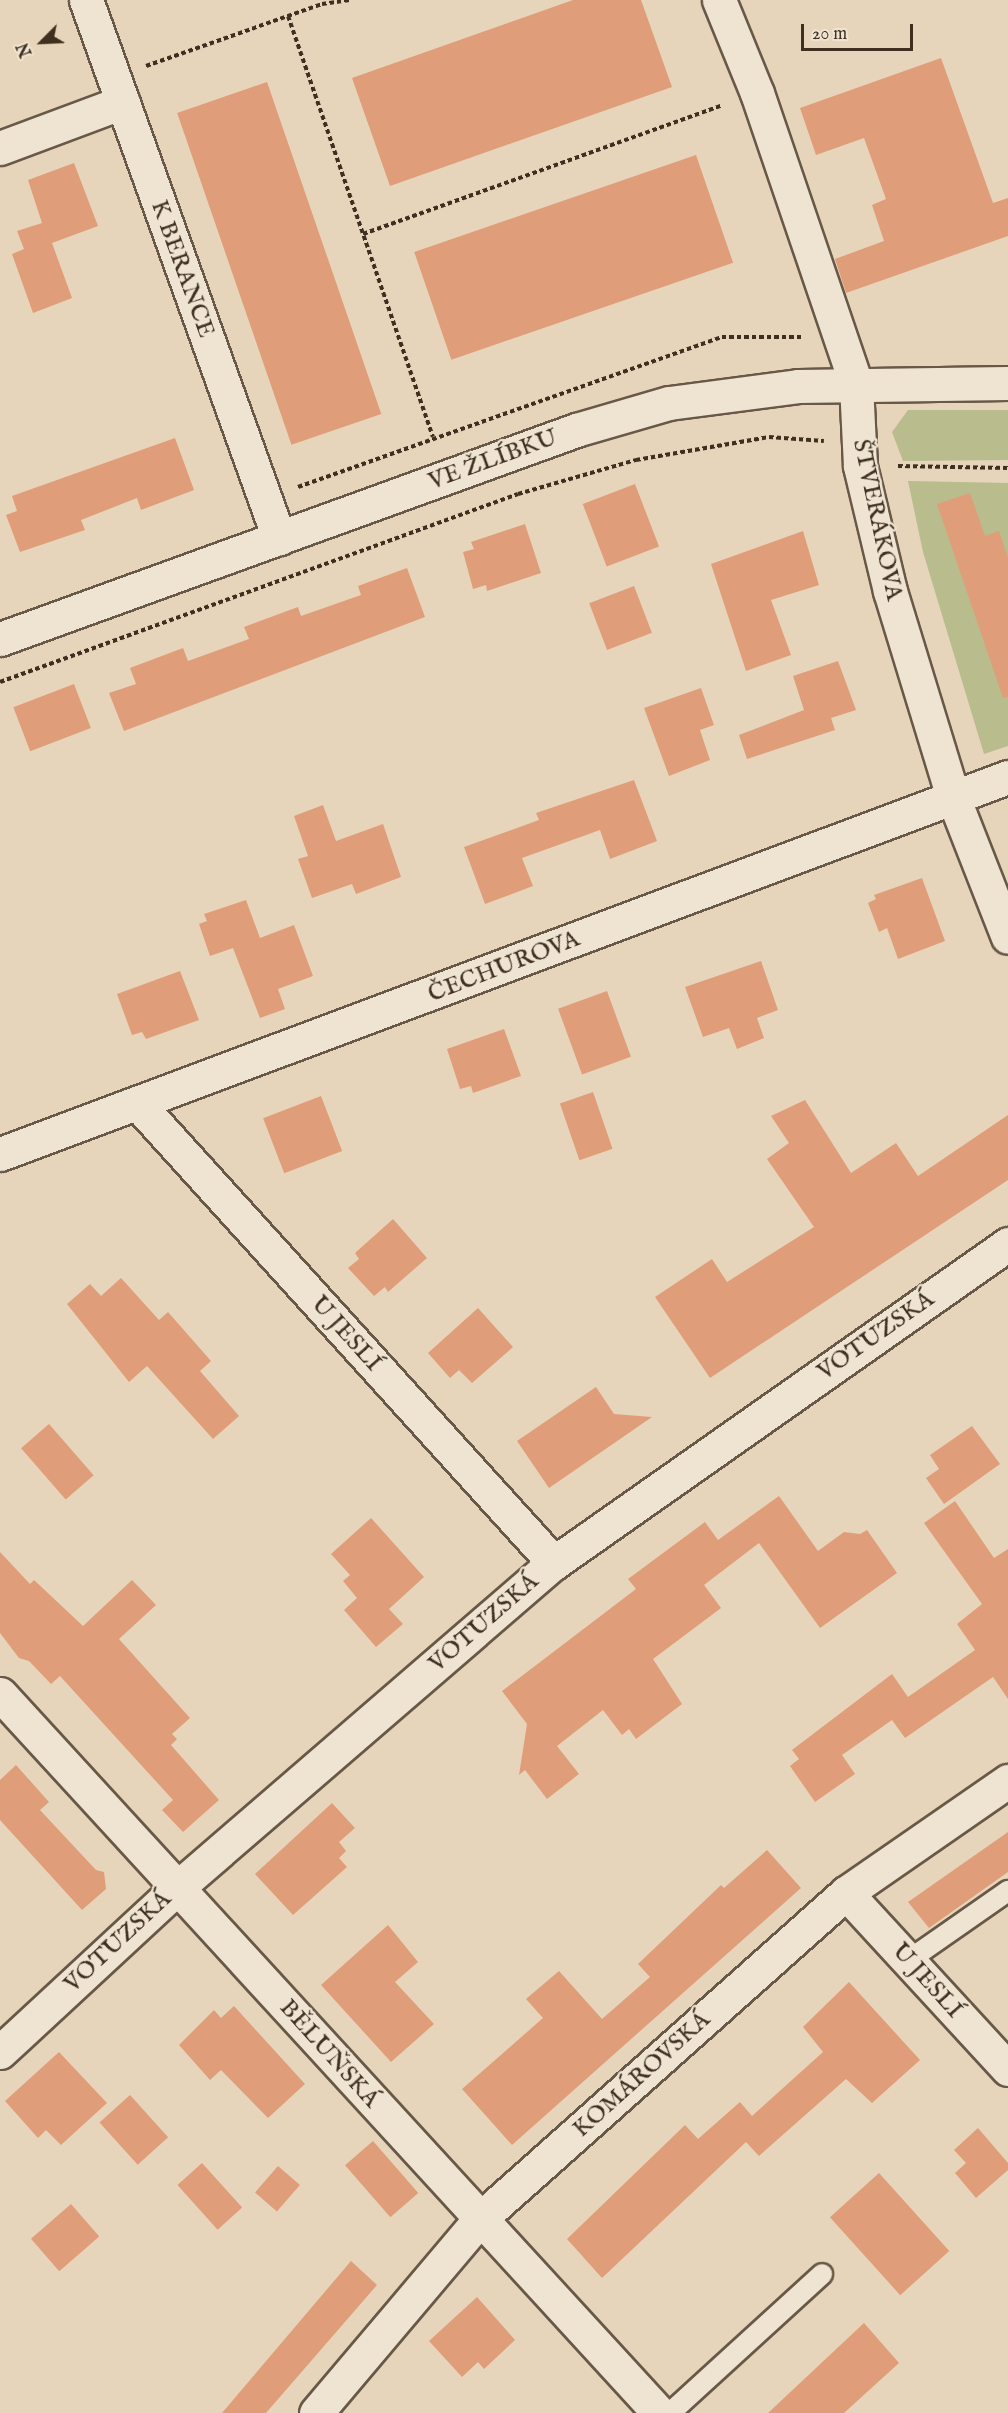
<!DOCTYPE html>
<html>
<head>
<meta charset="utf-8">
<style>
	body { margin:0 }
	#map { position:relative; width:1008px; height:2413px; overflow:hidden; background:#e6d5ba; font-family:"IM FELL English",serif }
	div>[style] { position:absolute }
	.green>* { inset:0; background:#b9bc8d }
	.building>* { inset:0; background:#e09d7a; transform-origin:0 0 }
	.path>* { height:4px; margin-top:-2px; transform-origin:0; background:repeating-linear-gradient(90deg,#3e2f21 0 4.5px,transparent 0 7.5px) }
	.roads { filter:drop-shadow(2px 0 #685847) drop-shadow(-2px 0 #685847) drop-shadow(0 2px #685847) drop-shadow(0 -2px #685847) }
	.service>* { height:20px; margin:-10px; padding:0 10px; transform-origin:10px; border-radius:10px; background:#efe4d2 }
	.minor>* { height:33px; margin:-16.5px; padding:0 16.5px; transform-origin:16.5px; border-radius:16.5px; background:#efe4d2 }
	.tertiary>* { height:33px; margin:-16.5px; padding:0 16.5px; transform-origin:16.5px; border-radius:16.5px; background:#efe4d2 }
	span { translate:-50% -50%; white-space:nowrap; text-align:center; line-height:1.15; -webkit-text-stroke:4.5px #efe4d2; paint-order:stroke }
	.street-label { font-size:24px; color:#3e2f21 }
	.north { position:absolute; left:12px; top:12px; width:60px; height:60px; -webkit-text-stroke:4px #efe4d2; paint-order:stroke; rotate:246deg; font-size:16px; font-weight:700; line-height:24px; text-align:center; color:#3e2f21 }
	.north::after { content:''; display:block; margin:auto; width:21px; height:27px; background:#3e2f21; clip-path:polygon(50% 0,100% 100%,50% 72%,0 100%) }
	.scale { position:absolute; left:801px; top:24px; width:112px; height:27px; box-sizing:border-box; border:3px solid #3e2f21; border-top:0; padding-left:8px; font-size:18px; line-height:21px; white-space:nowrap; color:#3e2f21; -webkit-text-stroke:4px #efe4d2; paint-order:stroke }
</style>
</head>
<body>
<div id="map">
	<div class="green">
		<i style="clip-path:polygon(908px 410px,1008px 410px,1008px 460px,903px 461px,892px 432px)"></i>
		<i style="clip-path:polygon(908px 481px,1008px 483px,1008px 746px,984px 754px,923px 552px)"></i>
	</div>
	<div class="building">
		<i style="clip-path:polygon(573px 0,641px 0,672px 87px,390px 186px,352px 78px)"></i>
		<i style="clip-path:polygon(941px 58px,993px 203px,1008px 198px,1008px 236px,846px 293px,835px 259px,884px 241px,872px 205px,886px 199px,864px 138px,816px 155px,800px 108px)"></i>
		<i style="left:267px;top:82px;width:351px;height:95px;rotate:71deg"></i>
		<i style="left:696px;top:155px;width:114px;height:298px;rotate:71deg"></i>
		<i style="clip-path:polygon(74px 163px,98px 226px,52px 243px,72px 298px,33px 313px,12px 254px,24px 249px,17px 231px,42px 223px,28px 180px)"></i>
		<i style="clip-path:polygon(175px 438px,194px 490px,141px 510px,137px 498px,81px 520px,85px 530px,20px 552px,6px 515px,17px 511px,12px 496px)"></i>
		<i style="left:635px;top:484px;width:67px;height:56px;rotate:69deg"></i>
		<i style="clip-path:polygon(970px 493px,985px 536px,999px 531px,1008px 558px,1008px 697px,1003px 698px,937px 504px)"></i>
		<i style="clip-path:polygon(525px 524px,541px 573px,487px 591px,486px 585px,473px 589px,463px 552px,474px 549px,471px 542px)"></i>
		<i style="clip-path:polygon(803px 531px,819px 585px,771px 600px,791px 655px,746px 671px,711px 564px)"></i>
		<i style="clip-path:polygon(407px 568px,425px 617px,124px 731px,109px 693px,136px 684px,130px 668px,183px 648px,188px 661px,249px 639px,244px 627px,298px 607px,301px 616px,361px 595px,358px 586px)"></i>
		<i style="left:634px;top:586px;width:50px;height:48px;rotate:69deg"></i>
		<i style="clip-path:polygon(838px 661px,856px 710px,831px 718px,835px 730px,747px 759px,739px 735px,804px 710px,793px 676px)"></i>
		<i style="left:74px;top:684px;width:47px;height:65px;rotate:69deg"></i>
		<i style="clip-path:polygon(701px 688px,714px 725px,700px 730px,710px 760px,669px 776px,644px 708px)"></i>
		<i style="clip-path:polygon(634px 780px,657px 841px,610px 859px,600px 830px,522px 858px,533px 886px,485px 904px,464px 847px,539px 820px,536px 813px)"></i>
		<i style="clip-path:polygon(323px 805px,336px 841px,383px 824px,401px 877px,356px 894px,352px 884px,312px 898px,298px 859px,308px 856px,294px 816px)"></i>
		<i style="clip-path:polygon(922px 878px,945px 941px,898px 959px,887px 928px,879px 932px,868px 903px,876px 899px,874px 895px)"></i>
		<i style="clip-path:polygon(246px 900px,260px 938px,294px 925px,313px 976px,278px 989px,285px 1009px,260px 1018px,233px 948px,210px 956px,199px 924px,207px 921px,204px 914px)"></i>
		<i style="clip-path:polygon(761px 961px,778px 1010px,757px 1018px,764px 1038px,737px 1049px,729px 1028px,703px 1037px,685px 987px)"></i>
		<i style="clip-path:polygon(180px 971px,199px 1020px,146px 1039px,142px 1032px,132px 1035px,117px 994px)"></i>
		<i style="left:607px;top:991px;width:70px;height:52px;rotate:70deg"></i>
		<i style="clip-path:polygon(504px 1029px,521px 1076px,473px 1093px,471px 1086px,460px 1089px,447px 1049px)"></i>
		<i style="left:593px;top:1092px;width:60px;height:35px;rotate:71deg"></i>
		<i style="left:321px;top:1096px;width:59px;height:62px;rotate:69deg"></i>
		<i style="clip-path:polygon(805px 1100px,851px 1173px,896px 1143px,918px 1176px,1008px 1115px,1008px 1180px,710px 1378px,655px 1297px,712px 1259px,727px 1282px,814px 1227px,767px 1159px,789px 1143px,771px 1116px)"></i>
		<i style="clip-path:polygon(393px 1219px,427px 1258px,388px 1292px,385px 1287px,374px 1296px,348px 1268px,359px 1259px,355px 1253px)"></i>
		<i style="clip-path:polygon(121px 1278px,159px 1320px,168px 1312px,211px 1361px,200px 1371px,239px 1416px,213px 1439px,147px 1366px,129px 1382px,67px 1304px,90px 1284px,101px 1296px)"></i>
		<i style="clip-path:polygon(478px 1308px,513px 1347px,472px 1383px,459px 1370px,450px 1378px,428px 1353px)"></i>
		<i style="clip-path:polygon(596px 1387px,614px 1414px,652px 1417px,549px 1488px,517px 1441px)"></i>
		<i style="left:49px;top:1424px;width:68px;height:37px;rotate:49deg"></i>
		<i style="clip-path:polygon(972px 1426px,1000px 1464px,944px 1504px,926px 1478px,939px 1469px,930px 1455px)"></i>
		<i style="clip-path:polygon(779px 1496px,818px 1551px,844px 1532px,860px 1534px,867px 1530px,897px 1573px,820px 1628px,759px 1543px,704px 1585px,721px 1608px,653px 1659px,682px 1704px,636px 1739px,629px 1729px,622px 1735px,603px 1710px,557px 1746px,579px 1774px,547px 1799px,525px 1770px,519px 1775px,527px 1724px,502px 1691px,636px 1589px,628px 1579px,705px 1522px,718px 1540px)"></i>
		<i style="clip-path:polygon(955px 1501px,994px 1558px,1008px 1549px,1008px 1699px,993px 1677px,905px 1738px,892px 1720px,842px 1755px,855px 1774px,815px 1802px,790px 1766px,799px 1759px,792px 1750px,892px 1674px,908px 1697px,975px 1650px,957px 1624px,982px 1604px,924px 1523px)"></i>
		<i style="clip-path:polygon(371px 1518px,424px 1577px,389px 1609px,403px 1624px,376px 1647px,344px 1610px,357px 1598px,343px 1581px,350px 1575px,331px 1554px)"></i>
		<i style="clip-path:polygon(0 1552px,30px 1584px,34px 1580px,83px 1626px,132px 1580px,156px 1605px,119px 1639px,190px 1718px,172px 1734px,177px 1739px,171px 1745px,219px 1800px,183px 1832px,162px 1810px,173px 1800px,60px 1676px,51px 1684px,29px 1661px,19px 1658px,0 1633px)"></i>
		<i style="clip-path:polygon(16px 1765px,49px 1802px,40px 1810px,96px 1870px,104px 1872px,106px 1889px,82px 1910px,0 1820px,0 1780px)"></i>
		<i style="clip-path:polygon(332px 1803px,355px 1828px,339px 1842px,346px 1851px,339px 1858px,347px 1867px,293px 1915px,255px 1874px)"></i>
		<i style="clip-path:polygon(1008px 1832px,1008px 1872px,929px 1928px,908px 1902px)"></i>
		<i style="clip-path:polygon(767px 1850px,801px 1888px,512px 2145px,462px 2089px,543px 2018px,526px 1999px,559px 1971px,602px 2019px,650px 1977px,638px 1964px,721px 1885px,724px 1888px)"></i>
		<i style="clip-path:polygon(388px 1925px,418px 1962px,395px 1982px,434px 2024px,391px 2062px,321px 1985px)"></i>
		<i style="clip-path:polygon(849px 1982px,920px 2060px,872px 2103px,846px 2079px,759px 2156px,746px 2142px,602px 2278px,567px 2239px,685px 2125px,698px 2139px,740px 2102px,752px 2116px,823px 2052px,803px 2027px)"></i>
		<i style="clip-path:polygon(234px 2006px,305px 2084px,268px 2118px,221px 2070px,210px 2080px,179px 2045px,214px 2010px,221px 2018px)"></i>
		<i style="clip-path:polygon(59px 2052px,107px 2103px,61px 2145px,46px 2130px,38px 2138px,5px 2101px)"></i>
		<i style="left:130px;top:2095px;width:57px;height:41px;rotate:48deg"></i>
		<i style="clip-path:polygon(978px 2128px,1008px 2163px,1008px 2170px,976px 2198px,955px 2173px,966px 2163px,954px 2150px)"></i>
		<i style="left:373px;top:2141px;width:69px;height:37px;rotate:49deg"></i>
		<i style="left:202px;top:2163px;width:60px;height:33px;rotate:48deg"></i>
		<i style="left:278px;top:2166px;width:29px;height:35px;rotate:41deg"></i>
		<i style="left:879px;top:2173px;width:105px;height:66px;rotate:48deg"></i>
		<i style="left:71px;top:2204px;width:43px;height:53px;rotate:49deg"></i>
		<i style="clip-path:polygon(351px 2261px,377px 2285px,266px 2413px,222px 2413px)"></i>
		<i style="clip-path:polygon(477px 2297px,515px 2340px,484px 2369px,478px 2362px,462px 2377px,429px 2341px)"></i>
		<i style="clip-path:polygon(864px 2323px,899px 2363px,844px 2413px,768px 2413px)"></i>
	</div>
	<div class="path">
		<i style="left:288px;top:16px;width:445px;rotate:71deg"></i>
		<i style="left:146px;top:66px;width:187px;rotate:-19.4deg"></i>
		<i style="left:322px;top:4px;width:28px;rotate:-8deg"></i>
		<i style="left:363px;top:234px;width:382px;rotate:-19.7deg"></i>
		<i style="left:898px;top:466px;width:110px;rotate:1deg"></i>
		<i style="left:298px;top:487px;width:450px;rotate:-19.5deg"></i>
		<i style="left:722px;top:337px;width:80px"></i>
		<i style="left:0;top:682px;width:551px;rotate:-19.95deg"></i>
		<i style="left:518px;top:494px;width:123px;rotate:-16.1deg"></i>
		<i style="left:636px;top:460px;width:135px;rotate:-9.8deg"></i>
		<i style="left:769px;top:437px;width:55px;rotate:4.2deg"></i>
	</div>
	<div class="roads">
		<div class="service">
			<i style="left:909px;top:1960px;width:121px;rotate:-34.9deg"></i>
			<i style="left:670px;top:2413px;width:206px;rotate:-42.4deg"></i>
		</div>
		<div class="minor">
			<i style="left:86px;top:0;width:572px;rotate:70.27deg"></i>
			<i style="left:719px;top:0;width:100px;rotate:67.8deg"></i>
			<i style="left:757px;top:93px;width:307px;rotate:71.2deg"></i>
			<i style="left:856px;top:384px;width:82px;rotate:87.2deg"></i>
			<i style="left:860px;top:466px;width:129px;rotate:76.5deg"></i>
			<i style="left:890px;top:591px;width:215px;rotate:73deg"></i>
			<i style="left:953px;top:797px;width:150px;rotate:68.6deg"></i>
			<i style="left:0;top:148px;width:131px;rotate:-20.5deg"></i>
			<i style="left:139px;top:1105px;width:618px;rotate:47.82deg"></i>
			<i style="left:0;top:1154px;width:1076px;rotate:-20.51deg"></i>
			<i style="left:0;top:1694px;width:975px;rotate:47.49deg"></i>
			<i style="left:846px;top:1893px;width:239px;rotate:47.4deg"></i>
			<i style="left:0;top:2052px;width:241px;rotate:-42.8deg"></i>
			<i style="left:177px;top:1888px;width:498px;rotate:-40.8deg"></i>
			<i style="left:554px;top:1563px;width:555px;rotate:-35.09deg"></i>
			<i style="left:316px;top:2413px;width:254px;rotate:-49.8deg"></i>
			<i style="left:480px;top:2219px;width:490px;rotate:-41.7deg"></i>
			<i style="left:846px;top:1893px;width:197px;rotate:-34.7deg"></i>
		</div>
		<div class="tertiary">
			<i style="left:0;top:639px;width:613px;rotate:-19.94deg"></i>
			<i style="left:576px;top:430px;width:97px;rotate:-16.2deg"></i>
			<i style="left:669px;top:403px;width:130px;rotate:-7.5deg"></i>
			<i style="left:798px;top:386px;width:210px;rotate:-0.8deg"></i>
		</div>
	</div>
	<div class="street-label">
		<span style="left:182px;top:269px;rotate:70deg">K BERANCE</span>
		<span style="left:493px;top:460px;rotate:-20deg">VE ŽLÍBKU</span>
		<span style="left:877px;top:520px;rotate:78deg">ŠTVERÁKOVA</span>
		<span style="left:504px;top:967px;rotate:-21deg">ČECHUROVA</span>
		<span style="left:346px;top:1334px;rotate:48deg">U JESLÍ</span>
		<span style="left:876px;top:1336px;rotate:-35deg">VOTUZSKÁ</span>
		<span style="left:484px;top:1623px;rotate:-41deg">VOTUZSKÁ</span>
		<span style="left:118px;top:1942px;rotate:-43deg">VOTUZSKÁ</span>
		<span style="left:927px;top:1981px;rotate:48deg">U JESLÍ</span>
		<span style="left:329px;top:2054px;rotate:48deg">BĚLUŇSKÁ</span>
		<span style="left:642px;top:2075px;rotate:-42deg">KOMÁROVSKÁ</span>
	</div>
	<div class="north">N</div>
	<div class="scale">20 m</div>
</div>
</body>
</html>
